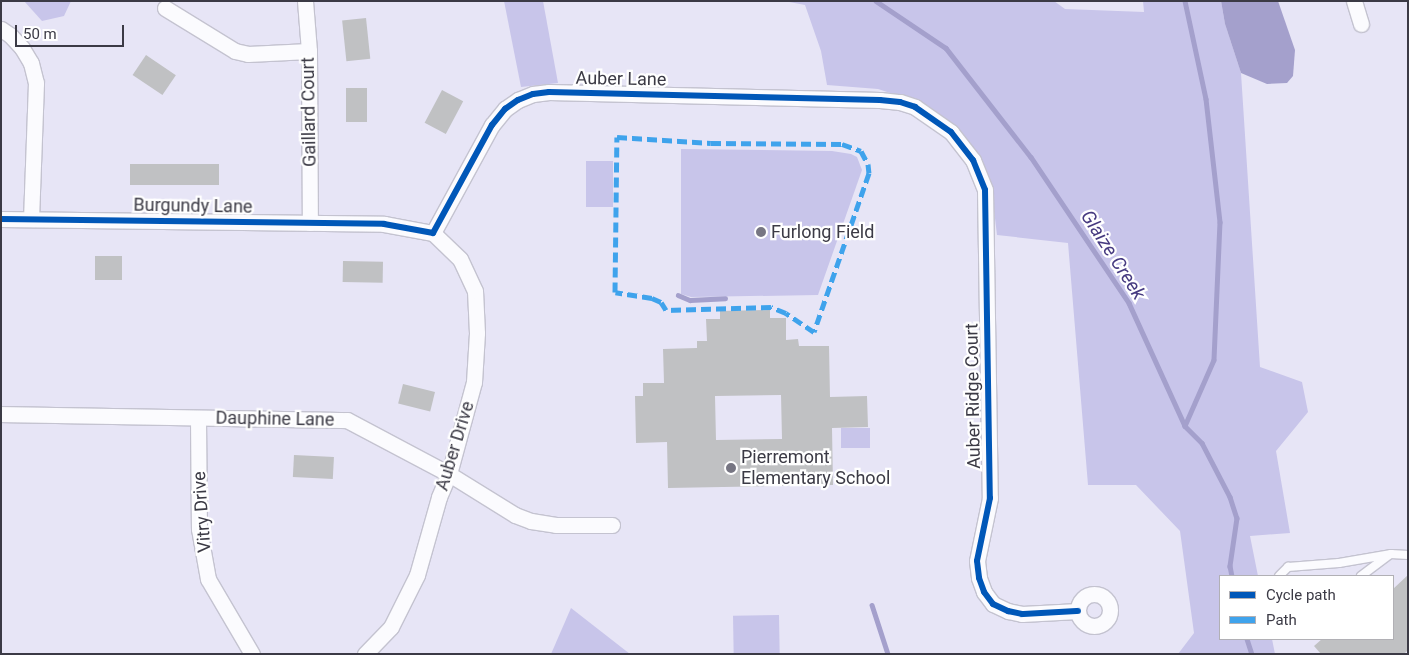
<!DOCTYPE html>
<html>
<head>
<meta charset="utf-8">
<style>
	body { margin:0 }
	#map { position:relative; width:1409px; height:655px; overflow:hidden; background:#e7e5f6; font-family:Roboto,sans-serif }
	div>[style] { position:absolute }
	.green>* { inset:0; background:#c8c5ea; transform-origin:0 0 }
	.water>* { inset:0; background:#a4a0cc }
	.stream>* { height:4.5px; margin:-2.25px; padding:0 2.25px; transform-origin:2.25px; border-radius:2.25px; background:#a4a0cc }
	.building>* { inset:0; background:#c0c1c3; transform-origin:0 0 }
	.roads { filter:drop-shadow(1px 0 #c4c3d0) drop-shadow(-1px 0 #c4c3d0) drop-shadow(0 1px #c4c3d0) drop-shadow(0 -1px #c4c3d0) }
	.lane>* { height:8px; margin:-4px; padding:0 4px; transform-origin:4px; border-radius:4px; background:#fbfbfe }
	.street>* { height:15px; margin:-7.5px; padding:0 7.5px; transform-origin:7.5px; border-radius:7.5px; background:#fbfbfe }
	.street>.ring { margin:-7.5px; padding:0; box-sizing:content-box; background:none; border:15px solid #fbfbfe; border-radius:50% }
	.quiet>* { height:5px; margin-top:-2.5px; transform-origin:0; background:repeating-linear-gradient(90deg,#3fa3ec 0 10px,transparent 0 15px) }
	.cycleway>* { height:6px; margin:-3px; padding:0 3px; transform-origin:3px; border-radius:3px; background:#0057b8 }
	.dots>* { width:14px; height:14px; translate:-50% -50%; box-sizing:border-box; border:2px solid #fff; border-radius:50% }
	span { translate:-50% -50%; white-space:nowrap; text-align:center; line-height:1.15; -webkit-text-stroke:4.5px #fff; paint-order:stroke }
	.street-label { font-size:18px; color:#3b3a45 }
	.poi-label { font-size:18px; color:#3b3a45 }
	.left { translate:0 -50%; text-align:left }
	.water-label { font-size:19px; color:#463a80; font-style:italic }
	.frame { position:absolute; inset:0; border:2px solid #3b3a45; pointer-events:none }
	.legend { position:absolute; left:1219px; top:575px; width:175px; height:65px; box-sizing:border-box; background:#fff; border:1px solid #b1b0b5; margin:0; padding:6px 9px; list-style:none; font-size:15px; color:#3b3a45 }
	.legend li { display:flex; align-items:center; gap:10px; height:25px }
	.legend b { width:25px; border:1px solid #b1b0b5 }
	.scale { position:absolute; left:15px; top:25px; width:109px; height:22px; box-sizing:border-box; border:2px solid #3b3a45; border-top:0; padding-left:6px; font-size:15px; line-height:18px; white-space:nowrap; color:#3b3a45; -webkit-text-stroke:4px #fff; paint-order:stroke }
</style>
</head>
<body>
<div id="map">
	<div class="green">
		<i style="clip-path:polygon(24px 1px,71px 1px,64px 16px,42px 21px)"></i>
		<i style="clip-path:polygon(504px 1px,543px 1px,558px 83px,521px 87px)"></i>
		<i style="clip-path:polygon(784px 1px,1054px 1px,1065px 9px,1144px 12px,1143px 1px,1221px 1px,1225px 24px,1241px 73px,1260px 367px,1302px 382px,1308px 412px,1276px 451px,1290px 533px,1250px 536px,1258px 576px,1220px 576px,1220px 639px,1272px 639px,1275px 654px,1178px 654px,1194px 633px,1180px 531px,1136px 485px,1088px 485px,1068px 243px,997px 235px,991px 185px,981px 164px,912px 100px,878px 89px,827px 85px,821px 51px,805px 5px)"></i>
		<i style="clip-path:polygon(681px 149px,832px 151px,851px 154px,857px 157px,862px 170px,818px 295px,691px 297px,681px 294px)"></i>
		<i style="left:586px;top:161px;width:27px;height:46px"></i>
		<i style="left:841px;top:428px;width:29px;height:20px"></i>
		<i style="clip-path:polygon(571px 608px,630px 654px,551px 654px)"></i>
		<i style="left:779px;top:615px;width:39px;height:46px;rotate:89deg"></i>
	</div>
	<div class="water">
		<i style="clip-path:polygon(1221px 1px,1278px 1px,1295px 50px,1293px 76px,1287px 83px,1267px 84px,1241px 73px,1225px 24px)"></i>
	</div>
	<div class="stream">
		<i style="left:876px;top:1px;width:84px;rotate:33.9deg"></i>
		<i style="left:946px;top:48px;width:138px;rotate:52.1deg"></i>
		<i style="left:1031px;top:157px;width:176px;rotate:56.1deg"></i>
		<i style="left:1129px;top:303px;width:135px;rotate:65.5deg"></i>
		<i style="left:1185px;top:426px;width:24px;rotate:45deg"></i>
		<i style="left:1202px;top:443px;width:61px;rotate:62.6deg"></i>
		<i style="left:1230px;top:497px;width:22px;rotate:72deg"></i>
		<i style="left:1237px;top:518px;width:49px;rotate:98.3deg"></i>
		<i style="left:1230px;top:566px;width:10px;rotate:79deg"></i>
		<i style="left:1185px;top:1px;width:100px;rotate:77.9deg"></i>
		<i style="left:1206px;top:99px;width:124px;rotate:83.5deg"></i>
		<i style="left:1220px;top:222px;width:138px;rotate:92.5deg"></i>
		<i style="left:1214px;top:360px;width:72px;rotate:113.7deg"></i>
		<i style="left:678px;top:295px;width:13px;rotate:23deg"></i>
		<i style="left:690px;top:300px;width:35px;rotate:-3deg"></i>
		<i style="left:872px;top:605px;width:52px;rotate:71.9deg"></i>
		<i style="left:1247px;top:639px;width:16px;rotate:72deg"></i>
	</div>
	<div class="building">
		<i style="left:366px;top:18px;width:41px;height:24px;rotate:84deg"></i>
		<i style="left:146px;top:55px;width:36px;height:24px;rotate:34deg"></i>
		<i style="left:346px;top:88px;width:21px;height:34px"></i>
		<i style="left:442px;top:90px;width:24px;height:37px;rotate:28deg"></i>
		<i style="left:130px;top:164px;width:89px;height:21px"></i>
		<i style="left:95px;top:256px;width:27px;height:24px"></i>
		<i style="left:343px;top:261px;width:40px;height:21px;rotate:1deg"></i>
		<i style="clip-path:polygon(evenodd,770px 310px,770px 318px,786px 318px,786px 340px,798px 339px,799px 346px,829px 346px,830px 397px,867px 396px,868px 427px,832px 428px,833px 485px,668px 488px,667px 442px,636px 443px,635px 396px,643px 396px,643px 383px,664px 383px,663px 349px,697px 348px,697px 341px,707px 341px,706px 319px,720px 319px,720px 311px,770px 310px,781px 395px,782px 439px,716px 440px,715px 396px,781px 395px)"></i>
		<i style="left:403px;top:384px;width:33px;height:20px;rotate:14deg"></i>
		<i style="left:294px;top:455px;width:40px;height:22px;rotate:3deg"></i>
		<i style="clip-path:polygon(1408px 575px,1408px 650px,1404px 654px,1321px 654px,1314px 646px,1322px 639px,1393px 639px,1393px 589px)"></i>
	</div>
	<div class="roads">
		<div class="lane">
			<i style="left:1279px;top:576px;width:13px;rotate:-45deg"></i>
			<i style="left:1288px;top:567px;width:51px;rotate:-4.5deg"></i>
			<i style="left:1339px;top:563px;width:53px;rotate:-9.8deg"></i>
			<i style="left:1391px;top:554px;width:17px;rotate:3deg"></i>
			<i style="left:1361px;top:576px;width:35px;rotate:-37deg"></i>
		</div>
		<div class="street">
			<i style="left:305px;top:1px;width:50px;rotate:85.4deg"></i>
			<i style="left:309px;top:51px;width:172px;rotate:89.7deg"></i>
			<i style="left:1354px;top:1px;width:24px;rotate:73deg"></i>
			<i style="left:165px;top:8px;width:82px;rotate:31.6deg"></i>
			<i style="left:235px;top:51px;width:13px;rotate:13deg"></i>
			<i style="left:248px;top:54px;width:61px;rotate:-2.8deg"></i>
			<i style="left:1px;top:29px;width:11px;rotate:34deg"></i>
			<i style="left:10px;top:35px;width:18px;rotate:47deg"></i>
			<i style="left:22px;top:48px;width:17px;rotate:59deg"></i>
			<i style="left:31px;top:63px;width:21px;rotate:76deg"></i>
			<i style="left:36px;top:83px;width:136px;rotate:92.1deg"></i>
			<i style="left:1px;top:219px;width:383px;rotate:0.7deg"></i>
			<i style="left:384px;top:224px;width:50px;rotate:10.4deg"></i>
			<i style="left:433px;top:233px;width:123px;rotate:-61.4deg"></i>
			<i style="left:492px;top:125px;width:21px;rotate:-51deg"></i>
			<i style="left:505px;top:109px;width:16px;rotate:-35deg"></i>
			<i style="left:518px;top:100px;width:16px;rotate:-22deg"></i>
			<i style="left:533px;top:94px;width:16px;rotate:-7deg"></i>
			<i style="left:549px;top:92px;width:331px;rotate:1.4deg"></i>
			<i style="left:880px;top:100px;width:20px;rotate:6deg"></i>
			<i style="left:900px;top:102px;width:16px;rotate:18deg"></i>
			<i style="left:915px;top:107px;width:44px;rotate:34.8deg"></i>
			<i style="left:951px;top:132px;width:36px;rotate:52deg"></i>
			<i style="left:973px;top:160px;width:32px;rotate:68deg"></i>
			<i style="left:985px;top:190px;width:308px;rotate:89.1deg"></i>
			<i style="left:990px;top:498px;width:64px;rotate:101.7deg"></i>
			<i style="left:977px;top:561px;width:17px;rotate:83deg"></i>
			<i style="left:979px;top:578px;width:15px;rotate:70deg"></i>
			<i style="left:984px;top:592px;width:15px;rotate:53deg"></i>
			<i style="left:993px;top:604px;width:17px;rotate:25deg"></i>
			<i style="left:1008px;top:611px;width:14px;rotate:12deg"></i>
			<i style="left:1022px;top:614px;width:56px;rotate:-3.1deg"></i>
			<i style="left:1px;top:414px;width:346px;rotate:1deg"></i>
			<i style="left:347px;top:420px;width:115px;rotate:27.9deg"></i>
			<i style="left:449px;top:474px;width:78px;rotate:31.8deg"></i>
			<i style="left:515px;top:515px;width:17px;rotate:21deg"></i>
			<i style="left:531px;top:521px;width:25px;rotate:9deg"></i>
			<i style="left:556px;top:525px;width:56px"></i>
			<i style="left:198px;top:418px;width:111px;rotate:89.5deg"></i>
			<i style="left:199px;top:529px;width:51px;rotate:79.8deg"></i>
			<i style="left:208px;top:579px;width:87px;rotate:59.6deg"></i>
			<i class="ring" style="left:1078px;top:594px;width:17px;height:17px"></i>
			<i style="left:365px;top:654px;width:37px;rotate:-46deg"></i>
			<i style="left:391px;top:627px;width:58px;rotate:-63.4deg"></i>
			<i style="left:417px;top:575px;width:81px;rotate:-74.2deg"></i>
			<i style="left:439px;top:497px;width:25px;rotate:-67deg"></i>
			<i style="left:449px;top:474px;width:95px;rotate:-74.8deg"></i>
			<i style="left:474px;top:382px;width:49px;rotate:-86.5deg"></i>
			<i style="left:477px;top:333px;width:42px;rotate:-92.7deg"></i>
			<i style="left:475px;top:291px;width:35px;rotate:-115deg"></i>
			<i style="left:460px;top:259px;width:37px;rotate:-136deg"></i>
		</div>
	</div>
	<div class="quiet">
		<i style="left:617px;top:137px;width:94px;rotate:3.7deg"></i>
		<i style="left:711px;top:143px;width:131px;rotate:0.4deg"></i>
		<i style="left:842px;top:144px;width:20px;rotate:20deg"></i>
		<i style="left:861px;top:151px;width:15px;rotate:62deg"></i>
		<i style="left:868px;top:164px;width:9px;rotate:84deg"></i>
		<i style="left:869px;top:173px;width:168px;rotate:109.1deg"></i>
		<i style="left:814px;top:332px;width:34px;rotate:-146deg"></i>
		<i style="left:786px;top:313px;width:16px;rotate:-158deg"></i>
		<i style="left:771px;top:307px;width:105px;rotate:178.4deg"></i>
		<i style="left:666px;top:310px;width:9px;rotate:-122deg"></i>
		<i style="left:661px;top:302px;width:10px;rotate:-156deg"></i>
		<i style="left:652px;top:298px;width:37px;rotate:-171deg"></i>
		<i style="left:615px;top:292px;width:155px;rotate:-89.3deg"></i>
	</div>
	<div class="cycleway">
		<i style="left:1px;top:219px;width:383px;rotate:0.7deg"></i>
		<i style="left:384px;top:224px;width:50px;rotate:10.4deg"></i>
		<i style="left:433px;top:233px;width:123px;rotate:-61.4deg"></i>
		<i style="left:492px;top:125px;width:21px;rotate:-51deg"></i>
		<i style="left:505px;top:109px;width:16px;rotate:-35deg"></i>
		<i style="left:518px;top:100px;width:16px;rotate:-22deg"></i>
		<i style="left:533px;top:94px;width:16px;rotate:-7deg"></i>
		<i style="left:549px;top:92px;width:331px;rotate:1.4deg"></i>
		<i style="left:880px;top:100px;width:20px;rotate:6deg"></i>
		<i style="left:900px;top:102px;width:16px;rotate:18deg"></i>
		<i style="left:915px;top:107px;width:44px;rotate:34.8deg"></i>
		<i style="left:951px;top:132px;width:36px;rotate:52deg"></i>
		<i style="left:973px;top:160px;width:32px;rotate:68deg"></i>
		<i style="left:985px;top:190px;width:308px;rotate:89.1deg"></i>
		<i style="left:990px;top:498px;width:64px;rotate:101.7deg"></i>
		<i style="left:977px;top:561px;width:17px;rotate:83deg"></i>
		<i style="left:979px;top:578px;width:15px;rotate:70deg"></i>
		<i style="left:984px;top:592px;width:15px;rotate:53deg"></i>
		<i style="left:993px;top:604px;width:17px;rotate:25deg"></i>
		<i style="left:1008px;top:611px;width:14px;rotate:12deg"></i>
		<i style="left:1022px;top:614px;width:56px;rotate:-3.1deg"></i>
	</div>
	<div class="dots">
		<i style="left:761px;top:232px;background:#777683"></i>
		<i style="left:731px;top:468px;background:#777683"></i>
	</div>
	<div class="street-label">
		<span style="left:621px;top:79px;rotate:1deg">Auber Lane</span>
		<span style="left:309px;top:112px;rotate:-91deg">Gaillard Court</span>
		<span style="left:193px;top:206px;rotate:1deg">Burgundy Lane</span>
		<span style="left:973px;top:396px;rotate:-91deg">Auber Ridge Court</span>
		<span style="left:275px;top:419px;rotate:1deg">Dauphine Lane</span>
		<span style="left:455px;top:446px;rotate:-73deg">Auber Drive</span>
		<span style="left:202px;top:512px;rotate:-94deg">Vitry Drive</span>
	</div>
	<div class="poi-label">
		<span class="left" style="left:771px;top:232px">Furlong Field</span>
		<span class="left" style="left:741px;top:468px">Pierremont<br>Elementary School</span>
	</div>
	<div class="water-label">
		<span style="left:1113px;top:255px;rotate:57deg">Glaize Creek</span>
	</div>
	<div class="frame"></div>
	<ul class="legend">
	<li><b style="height:6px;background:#0057b8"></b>Cycle path</li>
	<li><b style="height:6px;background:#3fa3ec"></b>Path</li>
	</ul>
	<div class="scale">50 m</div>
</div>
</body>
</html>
